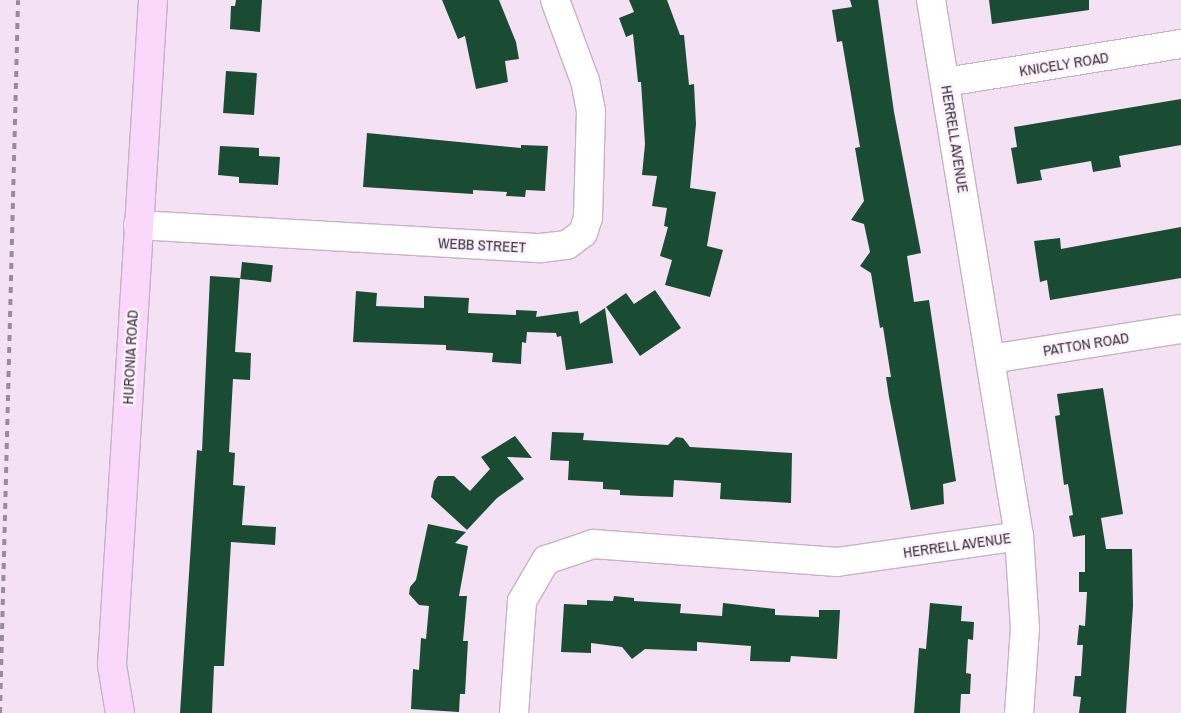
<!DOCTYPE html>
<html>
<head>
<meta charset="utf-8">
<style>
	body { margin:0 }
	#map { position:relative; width:1181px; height:713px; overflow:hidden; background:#f4e2f4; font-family:"Archivo Narrow",sans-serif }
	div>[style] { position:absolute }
	.building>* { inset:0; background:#1a4b33; transform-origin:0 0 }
	.roads { filter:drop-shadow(1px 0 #c5b3c5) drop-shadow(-1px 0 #c5b3c5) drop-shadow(0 1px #c5b3c5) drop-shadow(0 -1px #c5b3c5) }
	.minor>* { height:28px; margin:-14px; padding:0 14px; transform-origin:14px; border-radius:14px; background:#fff }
	.major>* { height:28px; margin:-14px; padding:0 14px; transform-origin:14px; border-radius:14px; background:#fad8fb }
	.rail>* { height:4px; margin-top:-2px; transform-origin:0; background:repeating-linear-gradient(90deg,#988c98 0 6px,transparent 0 12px) }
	span { translate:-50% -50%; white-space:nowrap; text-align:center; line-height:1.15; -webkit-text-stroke:5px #fdf2fd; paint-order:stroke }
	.street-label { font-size:15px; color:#3c353c }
</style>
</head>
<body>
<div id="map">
	<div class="building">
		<i style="clip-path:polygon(236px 0,262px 0,260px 32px,230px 29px,231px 6px,235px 6px)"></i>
		<i style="clip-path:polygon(442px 0,499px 0,516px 42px,519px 59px,505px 61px,508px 82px,476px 89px,465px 36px,458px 39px)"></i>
		<i style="clip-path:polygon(629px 0,667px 0,680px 35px,684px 35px,689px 85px,694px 84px,696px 124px,690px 188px,716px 192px,707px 246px,723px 250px,710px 297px,665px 285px,672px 260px,660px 256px,668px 227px,664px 226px,667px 208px,652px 206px,657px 176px,642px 175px,645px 144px,641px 82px,638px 82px,633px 34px,626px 37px,619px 18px,634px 12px)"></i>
		<i style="clip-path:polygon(850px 0,878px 0,894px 112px,921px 253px,907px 256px,911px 282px,914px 302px,929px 300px,956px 481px,943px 484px,944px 504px,911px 510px,889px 397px,886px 377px,891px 377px,883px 327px,880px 328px,871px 273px,860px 266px,870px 252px,864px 224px,851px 220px,864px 201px,855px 148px,860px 147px,842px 41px,837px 42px,832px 10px,852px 7px)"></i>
		<i style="clip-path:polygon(989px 0,1089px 0,1089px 10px,992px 24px)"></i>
		<i style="left:226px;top:71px;width:31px;height:42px;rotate:4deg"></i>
		<i style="clip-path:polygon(1181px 99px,1181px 145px,1119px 156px,1121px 167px,1093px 172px,1091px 161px,1040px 170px,1042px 180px,1017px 184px,1011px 148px,1017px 147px,1014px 127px)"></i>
		<i style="clip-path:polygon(367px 133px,521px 148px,521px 145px,548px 146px,545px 191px,526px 190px,525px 197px,506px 196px,507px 192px,473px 190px,473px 194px,363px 187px)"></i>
		<i style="clip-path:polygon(220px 146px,259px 148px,259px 156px,280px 157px,278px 185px,239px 183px,239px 177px,218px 175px)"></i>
		<i style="clip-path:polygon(1181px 227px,1181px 278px,1050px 300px,1047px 280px,1040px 282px,1034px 241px,1060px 238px,1061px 249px)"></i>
		<i style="left:242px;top:262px;width:31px;height:17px;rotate:6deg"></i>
		<i style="clip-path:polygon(210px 276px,240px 278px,235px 352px,251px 353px,250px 380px,233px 379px,229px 452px,235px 453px,233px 485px,245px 486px,242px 525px,276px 527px,275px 545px,231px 542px,224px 666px,214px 666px,212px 713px,180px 713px,197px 450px,202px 451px)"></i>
		<i style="clip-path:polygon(655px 290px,681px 328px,640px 356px,606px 307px,626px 293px,634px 304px)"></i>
		<i style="clip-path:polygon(356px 291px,377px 293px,376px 306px,424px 308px,424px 296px,469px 298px,468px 313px,516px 315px,516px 310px,537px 311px,536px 317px,578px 311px,580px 324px,605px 308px,613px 363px,566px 370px,561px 336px,557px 337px,556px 333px,527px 332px,526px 343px,522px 342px,521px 364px,492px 362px,493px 353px,446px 350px,446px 345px,353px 342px)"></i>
		<i style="clip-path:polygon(1103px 388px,1123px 514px,1101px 518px,1106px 549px,1132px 549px,1133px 606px,1126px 713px,1079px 713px,1081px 697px,1073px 696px,1075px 676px,1081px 676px,1083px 645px,1077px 645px,1079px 625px,1085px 626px,1087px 592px,1079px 592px,1079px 572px,1085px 572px,1085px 535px,1073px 537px,1069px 516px,1073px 515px,1068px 484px,1064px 485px,1055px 416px,1060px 415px,1057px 394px)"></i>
		<i style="clip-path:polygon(552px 432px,584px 433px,583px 440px,668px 445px,676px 437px,683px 438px,690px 447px,792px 453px,791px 503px,720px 499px,721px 483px,674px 480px,673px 497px,642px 496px,620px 495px,620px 490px,603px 489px,603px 482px,568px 480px,569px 461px,550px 460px)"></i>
		<i style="clip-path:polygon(515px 436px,532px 458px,507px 457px,524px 479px,497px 498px,467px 530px,431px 497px,434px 481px,438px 476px,454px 476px,470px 491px,490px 469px,481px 457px)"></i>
		<i style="clip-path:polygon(428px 524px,466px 532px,455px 543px,468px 546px,459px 596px,467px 596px,463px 641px,468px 641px,465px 694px,460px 694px,459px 712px,411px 709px,413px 669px,419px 670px,421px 638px,426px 639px,429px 606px,419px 605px,409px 594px,410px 587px,416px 580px)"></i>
		<i style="clip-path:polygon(614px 596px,634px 598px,634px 601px,681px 604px,680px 613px,722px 616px,723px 603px,775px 609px,775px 615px,819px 617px,819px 610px,840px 610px,837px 659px,791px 656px,790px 662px,750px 661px,751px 646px,697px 642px,697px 651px,645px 649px,632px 659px,622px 647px,591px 643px,591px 653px,561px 652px,564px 604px,587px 605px,587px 600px,613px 601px)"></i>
		<i style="clip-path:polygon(930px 603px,962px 606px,961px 621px,974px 622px,973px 640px,968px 639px,966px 673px,971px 674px,970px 694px,961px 694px,960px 713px,914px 713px,919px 648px,926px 649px)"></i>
	</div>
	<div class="roads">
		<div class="minor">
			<i style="left:931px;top:0;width:543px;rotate:80.68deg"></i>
			<i style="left:1019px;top:536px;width:92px;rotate:86.3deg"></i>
			<i style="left:1025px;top:628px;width:85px;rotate:94deg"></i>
			<i style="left:946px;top:82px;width:238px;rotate:-9.2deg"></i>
			<i style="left:138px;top:225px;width:404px;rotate:3.3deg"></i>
			<i style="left:541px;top:248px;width:26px;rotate:-7deg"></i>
			<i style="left:567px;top:245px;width:20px;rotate:-37deg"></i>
			<i style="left:583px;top:233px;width:16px;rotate:-72deg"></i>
			<i style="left:588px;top:218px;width:107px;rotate:-88.4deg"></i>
			<i style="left:591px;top:111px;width:31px;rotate:-101deg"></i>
			<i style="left:585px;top:81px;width:86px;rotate:-110.3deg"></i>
			<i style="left:991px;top:359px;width:192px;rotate:-9deg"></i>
			<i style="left:514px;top:713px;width:112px;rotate:-85.9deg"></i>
			<i style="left:522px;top:601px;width:48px;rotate:-59.7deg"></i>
			<i style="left:546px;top:560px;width:50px;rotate:-18.8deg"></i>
			<i style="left:593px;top:544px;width:245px;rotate:4.2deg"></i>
			<i style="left:837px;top:562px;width:184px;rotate:-8.1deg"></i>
		</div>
		<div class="major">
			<i style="left:120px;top:713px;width:49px;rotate:-99.5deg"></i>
			<i style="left:112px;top:665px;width:666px;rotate:-86.47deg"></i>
		</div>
	</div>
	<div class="rail">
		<i style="left:0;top:713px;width:713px;rotate:-88.55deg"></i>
	</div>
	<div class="street-label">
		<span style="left:1064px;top:64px;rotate:-9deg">KNICELY ROAD</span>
		<span style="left:955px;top:139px;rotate:81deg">HERRELL AVENUE</span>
		<span style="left:482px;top:245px;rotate:3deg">WEBB STREET</span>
		<span style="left:1086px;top:344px;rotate:-9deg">PATTON ROAD</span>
		<span style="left:130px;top:357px;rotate:-87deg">HURONIA ROAD</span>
		<span style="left:957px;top:545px;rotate:-8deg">HERRELL AVENUE</span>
	</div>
</div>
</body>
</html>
